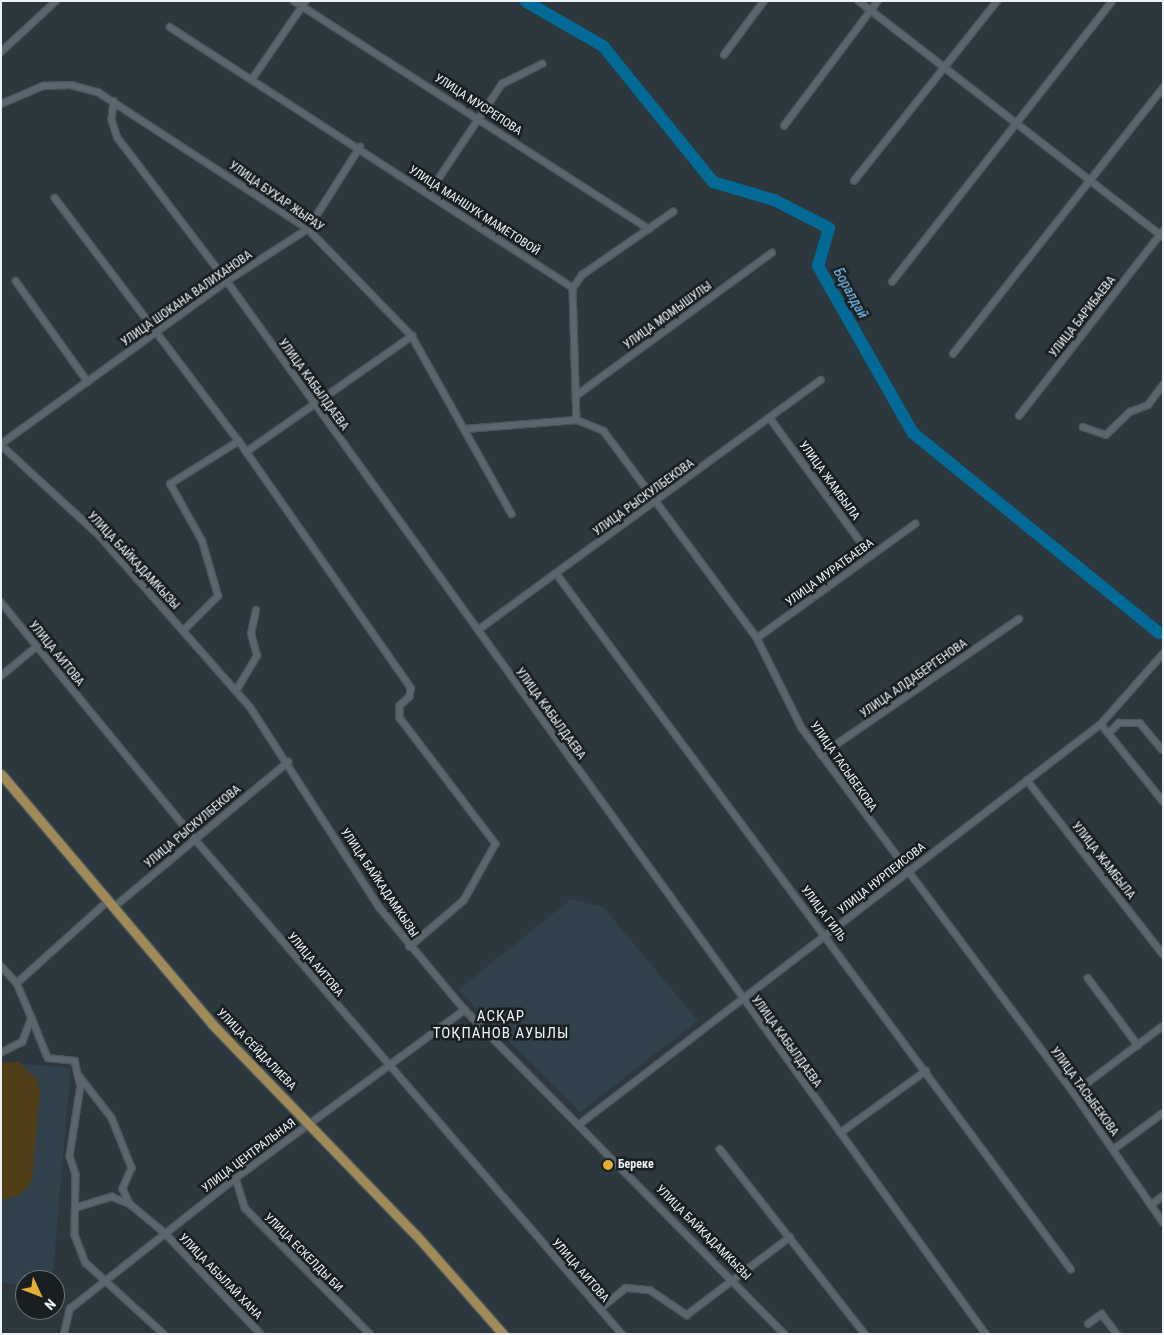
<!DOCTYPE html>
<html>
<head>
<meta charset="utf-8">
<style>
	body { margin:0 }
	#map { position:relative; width:1164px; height:1335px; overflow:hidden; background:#2d373e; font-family:"Roboto Condensed",sans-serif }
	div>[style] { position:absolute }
	.built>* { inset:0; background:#30414b; transform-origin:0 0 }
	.green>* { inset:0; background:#503e18 }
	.river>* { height:12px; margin:-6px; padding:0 6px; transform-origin:6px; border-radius:6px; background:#026a96 }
	.roads { filter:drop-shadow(1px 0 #4d565c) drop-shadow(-1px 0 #4d565c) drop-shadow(0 1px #4d565c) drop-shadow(0 -1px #4d565c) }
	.street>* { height:5.5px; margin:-2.75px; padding:0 2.75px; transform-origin:2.75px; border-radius:2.75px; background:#5a656d }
	.primary>* { height:9px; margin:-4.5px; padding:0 4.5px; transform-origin:4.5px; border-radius:4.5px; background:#a08a58 }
	.dots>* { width:14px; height:14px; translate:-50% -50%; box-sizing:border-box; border:2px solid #191e21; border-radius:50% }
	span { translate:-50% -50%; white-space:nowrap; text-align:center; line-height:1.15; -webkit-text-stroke:5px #191e21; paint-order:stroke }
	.street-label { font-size:12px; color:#ecf2f7 }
	.poi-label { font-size:12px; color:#ecf2f7; font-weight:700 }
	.left { translate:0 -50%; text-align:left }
	.water-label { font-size:14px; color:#7cf; font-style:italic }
	.quarter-label { font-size:15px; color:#ecf2f7; letter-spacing:1px }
	.frame { position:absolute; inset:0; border:2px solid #ecf2f7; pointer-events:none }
	.north { position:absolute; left:15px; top:1270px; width:50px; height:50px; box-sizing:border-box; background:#191e21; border:1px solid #6d7377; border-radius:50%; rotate:133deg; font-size:14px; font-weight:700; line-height:20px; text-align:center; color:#ecf2f7 }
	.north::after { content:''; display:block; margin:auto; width:18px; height:22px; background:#e4ad35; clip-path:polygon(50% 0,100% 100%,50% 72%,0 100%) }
</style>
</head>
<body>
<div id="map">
	<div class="built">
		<i style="clip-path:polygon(571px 899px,603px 907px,698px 1021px,580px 1112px,458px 990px)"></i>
		<i style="left:1px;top:1062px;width:70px;height:220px;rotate:5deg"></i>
	</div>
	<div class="green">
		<i style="clip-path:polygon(19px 1062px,37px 1080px,40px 1092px,32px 1180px,21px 1194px,1px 1201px,1px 1063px)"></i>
	</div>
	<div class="river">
		<i style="left:525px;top:1px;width:90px;rotate:30deg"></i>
		<i style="left:603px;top:46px;width:175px;rotate:51deg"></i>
		<i style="left:713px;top:182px;width:64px;rotate:16.4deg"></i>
		<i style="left:774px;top:200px;width:62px;rotate:27deg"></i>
		<i style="left:829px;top:228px;width:40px;rotate:106deg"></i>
		<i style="left:818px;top:266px;width:192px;rotate:60.4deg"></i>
		<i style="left:913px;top:433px;width:317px;rotate:39.1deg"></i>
	</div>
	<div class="roads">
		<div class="street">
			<i style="left:294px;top:1px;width:422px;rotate:32.7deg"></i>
			<i style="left:859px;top:1px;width:385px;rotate:37.8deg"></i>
			<i style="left:170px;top:27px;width:480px;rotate:32.9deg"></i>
			<i style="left:1px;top:52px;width:75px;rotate:-42.8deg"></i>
			<i style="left:724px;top:55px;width:67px;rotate:-53.5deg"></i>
			<i style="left:253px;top:78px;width:93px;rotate:-55.5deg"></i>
			<i style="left:114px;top:101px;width:19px;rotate:96deg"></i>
			<i style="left:112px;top:120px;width:19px;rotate:72deg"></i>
			<i style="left:118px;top:138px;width:180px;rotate:52.7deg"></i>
			<i style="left:227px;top:281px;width:1298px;rotate:54.22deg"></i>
			<i style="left:1px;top:104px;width:46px;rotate:-23.2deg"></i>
			<i style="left:43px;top:86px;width:28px;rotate:-2deg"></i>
			<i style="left:71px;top:85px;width:28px;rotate:15deg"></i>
			<i style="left:98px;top:92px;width:251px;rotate:33.1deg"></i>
			<i style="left:308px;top:229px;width:149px;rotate:45.8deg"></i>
			<i style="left:412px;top:336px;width:204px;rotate:60.7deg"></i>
			<i style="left:784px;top:126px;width:156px;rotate:-53.1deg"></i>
			<i style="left:854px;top:181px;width:230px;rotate:-51.5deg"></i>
			<i style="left:429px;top:193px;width:131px;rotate:-56.2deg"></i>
			<i style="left:502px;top:84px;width:45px;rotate:-26.6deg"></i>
			<i style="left:55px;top:198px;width:305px;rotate:52.9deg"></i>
			<i style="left:239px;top:441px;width:301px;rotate:55.1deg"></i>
			<i style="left:411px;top:688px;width:9px;rotate:96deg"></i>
			<i style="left:410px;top:697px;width:13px;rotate:138deg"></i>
			<i style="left:400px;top:706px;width:12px;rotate:90deg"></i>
			<i style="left:400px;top:718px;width:158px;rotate:52.7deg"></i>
			<i style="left:496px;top:844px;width:65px;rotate:119.3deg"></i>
			<i style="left:464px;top:901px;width:71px;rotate:139.6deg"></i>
			<i style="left:16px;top:281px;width:124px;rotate:54.5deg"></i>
			<i style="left:892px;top:282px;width:357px;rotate:-51.9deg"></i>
			<i style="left:573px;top:288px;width:132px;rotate:88.3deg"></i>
			<i style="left:573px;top:288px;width:16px;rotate:-55deg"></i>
			<i style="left:582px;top:275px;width:111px;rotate:-34.7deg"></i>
			<i style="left:953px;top:354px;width:339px;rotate:-51.7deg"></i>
			<i style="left:577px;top:395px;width:241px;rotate:-36.1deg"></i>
			<i style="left:1019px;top:416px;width:234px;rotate:-52.1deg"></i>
			<i style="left:770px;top:418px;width:171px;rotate:53.8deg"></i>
			<i style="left:1083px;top:427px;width:24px;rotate:19deg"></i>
			<i style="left:1106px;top:435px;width:33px;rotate:-44deg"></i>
			<i style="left:1130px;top:412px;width:19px;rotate:-21deg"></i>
			<i style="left:1148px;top:405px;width:25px;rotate:-53deg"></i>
			<i style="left:465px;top:429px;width:112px;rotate:-4.6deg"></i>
			<i style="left:577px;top:420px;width:29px;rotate:22deg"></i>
			<i style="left:604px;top:431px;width:257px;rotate:53.5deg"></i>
			<i style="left:757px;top:638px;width:101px;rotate:63.4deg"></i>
			<i style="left:802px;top:728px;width:455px;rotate:53.3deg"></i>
			<i style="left:1074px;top:1093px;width:157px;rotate:55.4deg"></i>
			<i style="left:1px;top:444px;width:279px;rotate:-35.8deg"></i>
			<i style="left:227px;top:281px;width:96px;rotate:-32.7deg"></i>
			<i style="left:308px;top:229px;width:97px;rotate:-57.6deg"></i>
			<i style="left:1px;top:445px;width:133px;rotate:42.6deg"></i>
			<i style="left:99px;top:535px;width:230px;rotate:48.7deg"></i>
			<i style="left:251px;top:708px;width:238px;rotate:57.2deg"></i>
			<i style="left:380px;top:908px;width:133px;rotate:50.2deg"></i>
			<i style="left:465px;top:1010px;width:455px;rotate:45.4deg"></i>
			<i style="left:246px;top:452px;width:203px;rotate:-34.9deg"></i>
			<i style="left:556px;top:573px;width:866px;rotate:53.5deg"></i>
			<i style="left:1px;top:602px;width:305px;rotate:50.7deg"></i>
			<i style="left:194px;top:838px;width:655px;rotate:49.21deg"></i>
			<i style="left:184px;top:630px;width:48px;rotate:-45deg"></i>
			<i style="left:218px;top:596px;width:57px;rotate:-106.2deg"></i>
			<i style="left:202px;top:541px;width:65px;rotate:-119.3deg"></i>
			<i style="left:170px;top:484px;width:81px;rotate:-31.9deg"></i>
			<i style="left:478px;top:630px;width:424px;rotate:-36.1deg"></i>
			<i style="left:757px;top:638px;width:195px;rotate:-35.8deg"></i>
			<i style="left:1px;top:676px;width:45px;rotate:-39.6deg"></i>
			<i style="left:236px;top:691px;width:41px;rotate:-59deg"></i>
			<i style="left:257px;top:656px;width:23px;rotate:-105deg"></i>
			<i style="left:251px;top:634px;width:24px;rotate:-78deg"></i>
			<i style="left:1101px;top:724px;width:99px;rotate:51.2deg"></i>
			<i style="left:1109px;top:733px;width:14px;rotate:-45deg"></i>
			<i style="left:1119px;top:723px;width:21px"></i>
			<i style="left:1140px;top:723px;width:35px;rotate:50deg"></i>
			<i style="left:821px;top:755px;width:240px;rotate:-34.5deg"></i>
			<i style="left:1027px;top:780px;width:221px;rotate:52deg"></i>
			<i style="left:113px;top:908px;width:228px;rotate:-39.8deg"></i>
			<i style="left:1px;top:966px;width:23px;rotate:47deg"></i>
			<i style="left:17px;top:983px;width:38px;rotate:67deg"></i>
			<i style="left:32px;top:1018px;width:26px;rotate:111deg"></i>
			<i style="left:23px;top:1042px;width:25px;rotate:153deg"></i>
			<i style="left:1088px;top:978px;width:84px;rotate:53.3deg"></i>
			<i style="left:17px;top:983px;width:122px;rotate:-42deg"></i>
			<i style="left:32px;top:1018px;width:43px;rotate:68.2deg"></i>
			<i style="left:48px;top:1058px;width:27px;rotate:6deg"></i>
			<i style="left:75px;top:1061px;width:26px;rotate:77deg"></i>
			<i style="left:81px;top:1086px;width:71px;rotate:98.9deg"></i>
			<i style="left:70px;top:1156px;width:20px;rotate:72deg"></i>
			<i style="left:76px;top:1175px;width:60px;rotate:91deg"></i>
			<i style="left:75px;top:1235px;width:30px;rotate:69deg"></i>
			<i style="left:86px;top:1263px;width:105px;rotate:42.3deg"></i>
			<i style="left:80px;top:1077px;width:52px;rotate:52deg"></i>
			<i style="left:112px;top:1118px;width:54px;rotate:68.2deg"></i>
			<i style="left:132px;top:1168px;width:23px;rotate:113deg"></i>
			<i style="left:123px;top:1189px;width:17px;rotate:65deg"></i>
			<i style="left:1074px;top:1093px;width:111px;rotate:-37deg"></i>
			<i style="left:580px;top:1124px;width:657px;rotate:-37.52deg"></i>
			<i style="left:1101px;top:724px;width:94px;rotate:-48.5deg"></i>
			<i style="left:840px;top:1133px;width:106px;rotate:-35.8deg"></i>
			<i style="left:720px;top:1149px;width:235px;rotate:51.9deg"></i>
			<i style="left:1113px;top:1150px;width:62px;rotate:-36.5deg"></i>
			<i style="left:236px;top:1178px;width:31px;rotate:73deg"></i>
			<i style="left:245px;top:1208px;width:177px;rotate:45.2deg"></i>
			<i style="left:1151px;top:1205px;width:15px;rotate:-37deg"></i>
			<i style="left:75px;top:1208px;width:39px;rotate:-17deg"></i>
			<i style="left:112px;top:1197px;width:19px;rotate:21deg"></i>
			<i style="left:130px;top:1204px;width:45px;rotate:39.6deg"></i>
			<i style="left:165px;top:1233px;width:139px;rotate:46.5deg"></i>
			<i style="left:600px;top:1309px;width:33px;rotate:-39deg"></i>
			<i style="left:626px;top:1288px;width:24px;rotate:5deg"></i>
			<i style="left:650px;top:1290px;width:45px;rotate:34deg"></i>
			<i style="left:687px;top:1315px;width:129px;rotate:-37.1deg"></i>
			<i style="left:1088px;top:1324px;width:17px;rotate:-36deg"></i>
			<i style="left:1102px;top:1314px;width:25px;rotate:53deg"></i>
			<i style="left:64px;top:1334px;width:26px;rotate:-77deg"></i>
			<i style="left:70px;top:1309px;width:211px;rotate:-38.3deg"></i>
			<i style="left:236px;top:1178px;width:284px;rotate:-36.3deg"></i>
		</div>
		<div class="primary">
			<i style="left:1px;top:774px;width:327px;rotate:49.8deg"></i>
			<i style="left:212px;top:1024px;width:293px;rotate:46deg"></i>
			<i style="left:416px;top:1235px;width:132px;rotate:48.7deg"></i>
		</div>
	</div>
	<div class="dots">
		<i style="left:608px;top:1165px;background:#e4ad35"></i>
	</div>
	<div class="street-label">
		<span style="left:478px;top:105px;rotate:33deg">УЛИЦА МУСРЕПОВА</span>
		<span style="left:276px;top:197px;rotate:35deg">УЛИЦА БУХАР ЖЫРАУ</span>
		<span style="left:474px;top:211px;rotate:33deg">УЛИЦА МАНШУК МАМЕТОВОЙ</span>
		<span style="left:187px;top:299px;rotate:-35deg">УЛИЦА ШОКАНА ВАЛИХАНОВА</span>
		<span style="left:668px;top:316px;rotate:-36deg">УЛИЦА МОМЫШУЛЫ</span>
		<span style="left:1083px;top:317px;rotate:-52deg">УЛИЦА БАРИБАЕВА</span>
		<span style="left:313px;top:385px;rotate:54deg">УЛИЦА КАБЫЛДАЕВА</span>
		<span style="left:829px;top:481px;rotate:54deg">УЛИЦА ЖАМБЫЛА</span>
		<span style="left:644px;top:498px;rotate:-36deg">УЛИЦА РЫСКУЛБЕКОВА</span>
		<span style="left:133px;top:561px;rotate:47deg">УЛИЦА БАЙКАДАМКЫЗЫ</span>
		<span style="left:830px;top:573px;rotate:-36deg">УЛИЦА МУРАТБАЕВА</span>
		<span style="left:56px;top:654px;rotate:51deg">УЛИЦА АИТОВА</span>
		<span style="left:914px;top:679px;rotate:-35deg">УЛИЦА АЛДАБЕРГЕНОВА</span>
		<span style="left:550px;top:714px;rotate:54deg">УЛИЦА КАБЫЛДАЕВА</span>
		<span style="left:843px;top:767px;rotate:55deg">УЛИЦА ТАСЫБЕКОВА</span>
		<span style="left:193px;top:827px;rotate:-40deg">УЛИЦА РЫСКУЛБЕКОВА</span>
		<span style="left:1103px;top:861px;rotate:52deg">УЛИЦА ЖАМБЫЛА</span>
		<span style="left:882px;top:879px;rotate:-38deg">УЛИЦА НУРПЕИСОВА</span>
		<span style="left:379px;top:883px;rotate:56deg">УЛИЦА БАЙКАДАМКЫЗЫ</span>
		<span style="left:823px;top:914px;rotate:53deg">УЛИЦА ГИЛЬ</span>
		<span style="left:315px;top:965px;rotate:50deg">УЛИЦА АИТОВА</span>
		<span style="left:786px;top:1042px;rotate:54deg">УЛИЦА КАБЫЛДАЕВА</span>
		<span style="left:256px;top:1050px;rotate:46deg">УЛИЦА СЕЙДАЛИЕВА</span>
		<span style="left:1084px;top:1092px;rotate:54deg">УЛИЦА ТАСЫБЕКОВА</span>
		<span style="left:249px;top:1156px;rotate:-37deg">УЛИЦА ЦЕНТРАЛЬНАЯ</span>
		<span style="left:703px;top:1233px;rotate:45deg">УЛИЦА БАЙКАДАМКЫЗЫ</span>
		<span style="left:303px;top:1253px;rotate:45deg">УЛИЦА ЕСКЕЛДЫ БИ</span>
		<span style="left:580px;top:1271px;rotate:49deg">УЛИЦА АИТОВА</span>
		<span style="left:220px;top:1277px;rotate:46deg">УЛИЦА АБЫЛАЙ ХАНА</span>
	</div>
	<div class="poi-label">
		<span class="left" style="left:618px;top:1165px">Береке</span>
	</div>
	<div class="water-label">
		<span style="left:851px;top:293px;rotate:61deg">Боралдай</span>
	</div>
	<div class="quarter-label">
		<span style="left:501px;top:1025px">АСҚАР<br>ТОҚПАНОВ АУЫЛЫ</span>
	</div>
	<div class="frame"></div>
	<div class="north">N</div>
</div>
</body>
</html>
